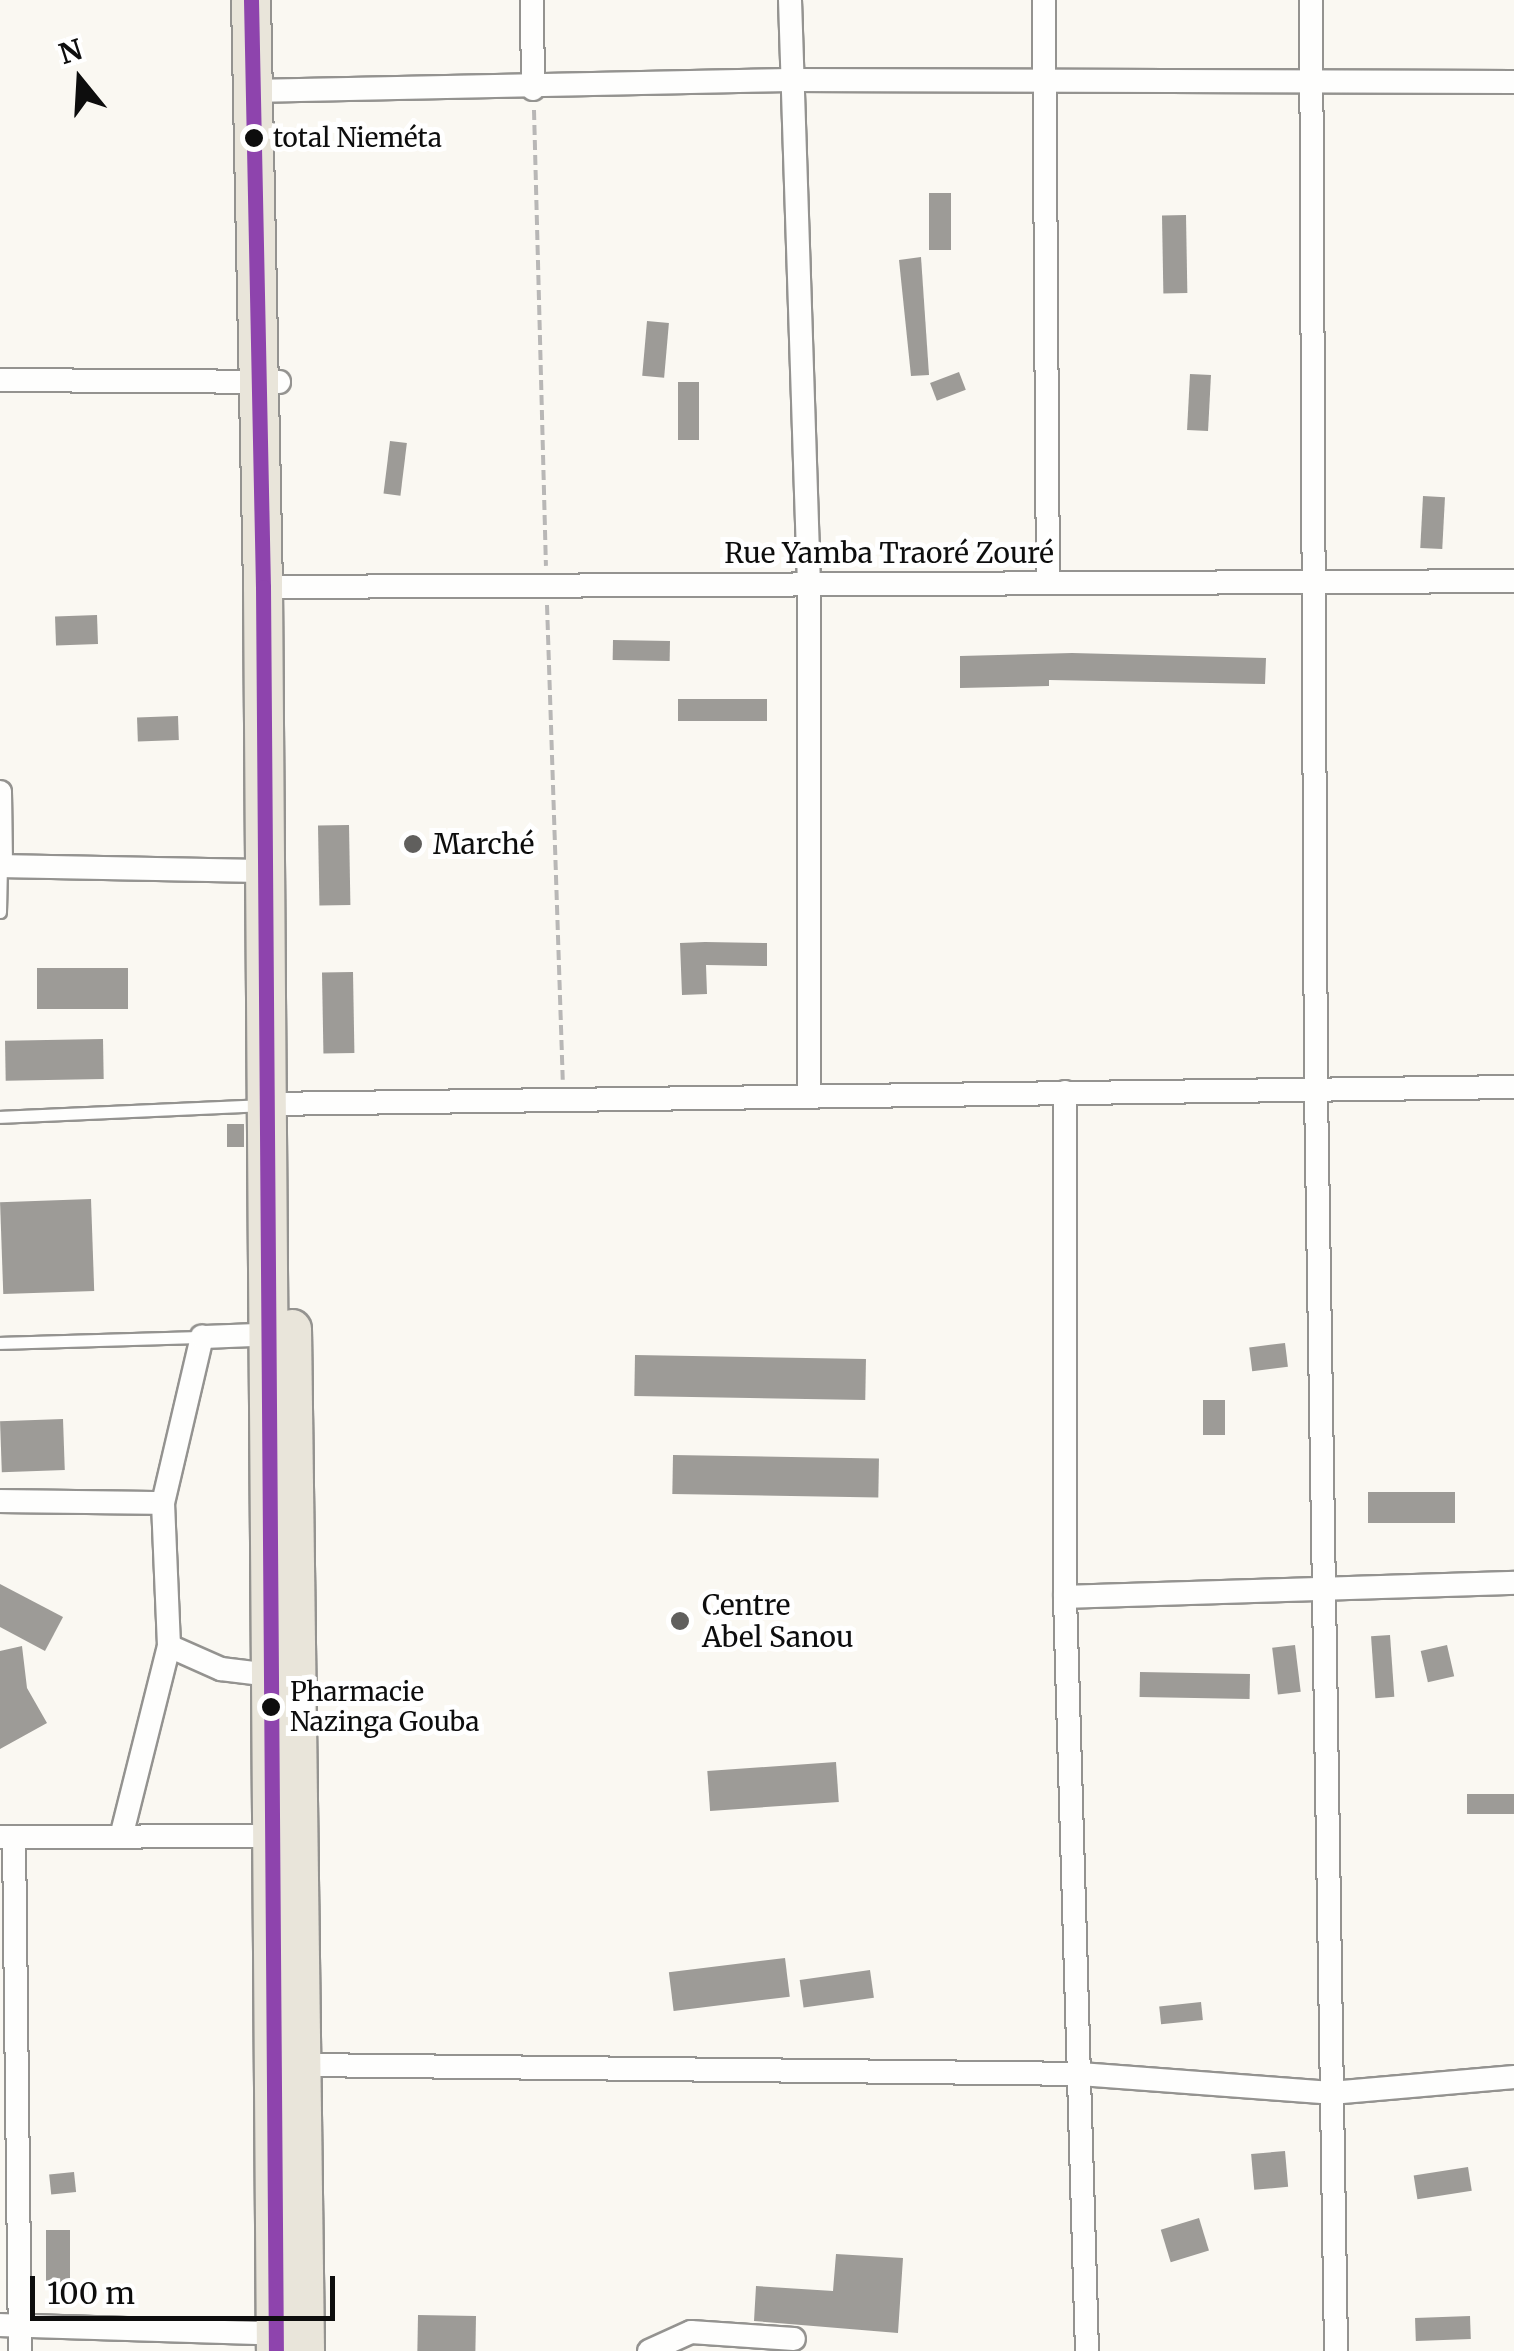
<!DOCTYPE html>
<html>
<head>
<meta charset="utf-8">
<style>
	body { margin:0 }
	#map { position:relative; width:1514px; height:2351px; overflow:hidden; background:#faf8f2; font-family:Merriweather,serif }
	div>[style] { position:absolute }
	.building>* { inset:0; background:#9d9b97; transform-origin:0 0 }
	.path>* { height:4px; margin-top:-2px; transform-origin:0; background:repeating-linear-gradient(90deg,#b8b7b6 0 10px,transparent 0 15px) }
	.roads { filter:drop-shadow(2px 0 #949390) drop-shadow(-2px 0 #949390) drop-shadow(0 2px #949390) drop-shadow(0 -2px #949390) }
	.service>* { height:11px; margin:-5.5px; padding:0 5.5px; transform-origin:5.5px; border-radius:5.5px; background:#fefefd }
	.minor>* { height:22px; margin:-11px; padding:0 11px; transform-origin:11px; border-radius:11px; background:#fefefd }
	.primary>* { height:38px; margin:-19px; padding:0 19px; transform-origin:19px; border-radius:19px; background:#e9e5da }
	.bus-1>* { height:15px; margin:-7.5px; padding:0 7.5px; transform-origin:7.5px; border-radius:7.5px; background:#8e44ad }
	.dots>* { width:28px; height:28px; translate:-50% -50%; box-sizing:border-box; border:5px solid #fff; border-radius:50% }
	span { translate:-50% -50%; white-space:nowrap; text-align:center; line-height:1.15; -webkit-text-stroke:10px #fff; paint-order:stroke }
	.bus-label { font-size:26px; color:#0d0d0d }
	.left { translate:0 -50%; text-align:left }
	.street-label { font-size:28px; color:#0d0d0d }
	.poi-label { font-size:28px; color:#0d0d0d }
	.north { position:absolute; left:30px; top:30px; width:100px; height:100px; -webkit-text-stroke:8px #fff; paint-order:stroke; rotate:342deg; font-size:28px; font-weight:700; line-height:40px; text-align:center; color:#0d0d0d }
	.north::after { content:''; display:block; margin:auto; width:35px; height:45px; background:#0d0d0d; clip-path:polygon(50% 0,100% 100%,50% 72%,0 100%) }
	.scale { position:absolute; left:30px; top:2276px; width:305px; height:45px; box-sizing:border-box; border:5px solid #0d0d0d; border-top:0; padding-left:12px; font-size:30px; line-height:35px; white-space:nowrap; color:#0d0d0d; -webkit-text-stroke:8px #fff; paint-order:stroke }
</style>
</head>
<body>
<div id="map">
	<div class="building">
		<i style="left:929px;top:193px;width:22px;height:57px"></i>
		<i style="left:1186px;top:215px;width:78px;height:24px;rotate:89deg"></i>
		<i style="clip-path:polygon(921px 257px,929px 375px,911px 376px,899px 260px)"></i>
		<i style="left:647px;top:321px;width:22px;height:55px;rotate:5deg"></i>
		<i style="left:959px;top:372px;width:19px;height:31px;rotate:69deg"></i>
		<i style="left:1190px;top:374px;width:21px;height:56px;rotate:3deg"></i>
		<i style="left:678px;top:382px;width:21px;height:58px"></i>
		<i style="left:390px;top:441px;width:17px;height:53px;rotate:7deg"></i>
		<i style="left:1423px;top:496px;width:22px;height:52px;rotate:3deg"></i>
		<i style="left:97px;top:615px;width:29px;height:42px;rotate:88deg"></i>
		<i style="left:613px;top:640px;width:57px;height:20px;rotate:1deg"></i>
		<i style="clip-path:polygon(1072px 653px,1266px 658px,1265px 684px,1049px 680px,1049px 686px,960px 688px,960px 656px)"></i>
		<i style="left:767px;top:699px;width:22px;height:89px;rotate:90deg"></i>
		<i style="left:178px;top:716px;width:24px;height:41px;rotate:88deg"></i>
		<i style="left:349px;top:825px;width:80px;height:31px;rotate:89deg"></i>
		<i style="clip-path:polygon(705px 942px,767px 943px,767px 966px,706px 965px,707px 994px,682px 995px,680px 943px)"></i>
		<i style="left:128px;top:968px;width:41px;height:91px;rotate:90deg"></i>
		<i style="left:353px;top:972px;width:81px;height:31px;rotate:89deg"></i>
		<i style="left:103px;top:1039px;width:40px;height:98px;rotate:89deg"></i>
		<i style="left:227px;top:1124px;width:17px;height:23px"></i>
		<i style="left:91px;top:1199px;width:92px;height:91px;rotate:88deg"></i>
		<i style="left:1285px;top:1343px;width:24px;height:36px;rotate:83deg"></i>
		<i style="left:635px;top:1355px;width:231px;height:41px;rotate:1deg"></i>
		<i style="left:1203px;top:1400px;width:22px;height:35px"></i>
		<i style="left:63px;top:1419px;width:51px;height:63px;rotate:88deg"></i>
		<i style="left:673px;top:1455px;width:206px;height:39px;rotate:1deg"></i>
		<i style="left:1455px;top:1492px;width:31px;height:87px;rotate:90deg"></i>
		<i style="clip-path:polygon(0 1584px,63px 1617px,45px 1651px,0 1627px)"></i>
		<i style="left:1390px;top:1635px;width:62px;height:19px;rotate:86deg"></i>
		<i style="left:1295px;top:1645px;width:47px;height:23px;rotate:83deg"></i>
		<i style="left:1447px;top:1645px;width:32px;height:27px;rotate:77deg"></i>
		<i style="clip-path:polygon(22px 1646px,27px 1688px,47px 1723px,0 1749px,0 1651px)"></i>
		<i style="left:1140px;top:1672px;width:110px;height:25px;rotate:1deg"></i>
		<i style="left:836px;top:1762px;width:40px;height:129px;rotate:86deg"></i>
		<i style="left:1467px;top:1794px;width:47px;height:20px"></i>
		<i style="left:785px;top:1958px;width:39px;height:117px;rotate:83deg"></i>
		<i style="left:870px;top:1970px;width:28px;height:71px;rotate:82deg"></i>
		<i style="left:1201px;top:2002px;width:18px;height:42px;rotate:84deg"></i>
		<i style="left:1285px;top:2151px;width:36px;height:34px;rotate:85deg"></i>
		<i style="left:1468px;top:2167px;width:24px;height:55px;rotate:81deg"></i>
		<i style="left:74px;top:2172px;width:20px;height:25px;rotate:84deg"></i>
		<i style="left:1199px;top:2218px;width:34px;height:40px;rotate:73deg"></i>
		<i style="left:46px;top:2230px;width:24px;height:58px"></i>
		<i style="clip-path:polygon(836px 2254px,903px 2258px,898px 2333px,754px 2321px,756px 2286px,833px 2291px)"></i>
		<i style="left:418px;top:2315px;width:58px;height:36px;rotate:1deg"></i>
		<i style="left:1470px;top:2316px;width:23px;height:55px;rotate:88deg"></i>
	</div>
	<div class="path">
		<i style="left:534px;top:110px;width:456px;rotate:88.5deg"></i>
		<i style="left:547px;top:605px;width:475px;rotate:88.1deg"></i>
	</div>
	<div class="roads">
		<div class="service">
			<i style="left:0;top:912px;width:46px;rotate:-88.8deg"></i>
			<i style="left:0;top:1117px;width:260px;rotate:-2.6deg"></i>
			<i style="left:0;top:1343px;width:202px;rotate:-1.7deg"></i>
		</div>
		<div class="minor">
			<i style="left:532px;top:0;width:89px;rotate:89.4deg"></i>
			<i style="left:790px;top:0;width:585px;rotate:88.14deg"></i>
			<i style="left:809px;top:585px;width:512px;rotate:90deg"></i>
			<i style="left:1044px;top:0;width:583px;rotate:89.61deg"></i>
			<i style="left:1311px;top:0;width:1090px;rotate:89.74deg"></i>
			<i style="left:1316px;top:1090px;width:1261px;rotate:89.09deg"></i>
			<i style="left:251px;top:91px;width:539px;rotate:-1.17deg"></i>
			<i style="left:790px;top:80px;width:724px;rotate:0.16deg"></i>
			<i style="left:0;top:380px;width:279px;rotate:0.4deg"></i>
			<i style="left:263px;top:587px;width:1251px;rotate:-0.27deg"></i>
			<i style="left:0;top:792px;width:74px;rotate:89.2deg"></i>
			<i style="left:0;top:866px;width:263px;rotate:1.1deg"></i>
			<i style="left:1065px;top:1092px;width:505px;rotate:90deg"></i>
			<i style="left:1065px;top:1597px;width:754px;rotate:88.33deg"></i>
			<i style="left:267px;top:1104px;width:1247px;rotate:-0.78deg"></i>
			<i style="left:0;top:1501px;width:163px;rotate:0.7deg"></i>
			<i style="left:163px;top:1503px;width:171px;rotate:-76.8deg"></i>
			<i style="left:202px;top:1337px;width:77px;rotate:-2.2deg"></i>
			<i style="left:1065px;top:1597px;width:449px;rotate:-1.8deg"></i>
			<i style="left:169px;top:1646px;width:57px;rotate:23.9deg"></i>
			<i style="left:221px;top:1669px;width:58px;rotate:6.9deg"></i>
			<i style="left:0;top:1837px;width:282px;rotate:-0.2deg"></i>
			<i style="left:14px;top:1837px;width:514px;rotate:89.33deg"></i>
			<i style="left:121px;top:1837px;width:197px;rotate:-75.9deg"></i>
			<i style="left:169px;top:1646px;width:143px;rotate:-92.4deg"></i>
			<i style="left:303px;top:2065px;width:777px;rotate:0.66deg"></i>
			<i style="left:1080px;top:2074px;width:252px;rotate:4.3deg"></i>
			<i style="left:1331px;top:2093px;width:184px;rotate:-5deg"></i>
			<i style="left:0;top:2325px;width:286px;rotate:1.8deg"></i>
			<i style="left:649px;top:2351px;width:46px;rotate:-24.3deg"></i>
			<i style="left:691px;top:2332px;width:103px;rotate:3.9deg"></i>
		</div>
		<div class="primary">
			<i style="left:251px;top:0;width:587px;rotate:88.83deg"></i>
			<i style="left:263px;top:587px;width:1764px;rotate:89.58deg"></i>
			<i style="left:292px;top:1329px;width:1022px;rotate:89.27deg"></i>
		</div>
	</div>
	<div class="bus-1">
		<i style="left:251px;top:0;width:587px;rotate:88.83deg"></i>
		<i style="left:263px;top:587px;width:1764px;rotate:89.58deg"></i>
	</div>
	<div class="dots">
		<i style="left:254px;top:138px;background:#0d0d0d"></i>
		<i style="left:413px;top:844px;background:#605f5d"></i>
		<i style="left:680px;top:1621px;background:#605f5d"></i>
		<i style="left:271px;top:1707px;background:#0d0d0d"></i>
	</div>
	<div class="bus-label">
		<span class="left" style="left:273px;top:138px">total Nieméta</span>
		<span class="left" style="left:290px;top:1707px">Pharmacie<br>Nazinga Gouba</span>
	</div>
	<div class="street-label">
		<span style="left:889px;top:553px">Rue Yamba Traoré Zouré</span>
	</div>
	<div class="poi-label">
		<span class="left" style="left:433px;top:844px">Marché</span>
		<span class="left" style="left:702px;top:1621px">Centre<br>Abel Sanou</span>
	</div>
	<div class="north">N</div>
	<div class="scale">100 m</div>
</div>
</body>
</html>
